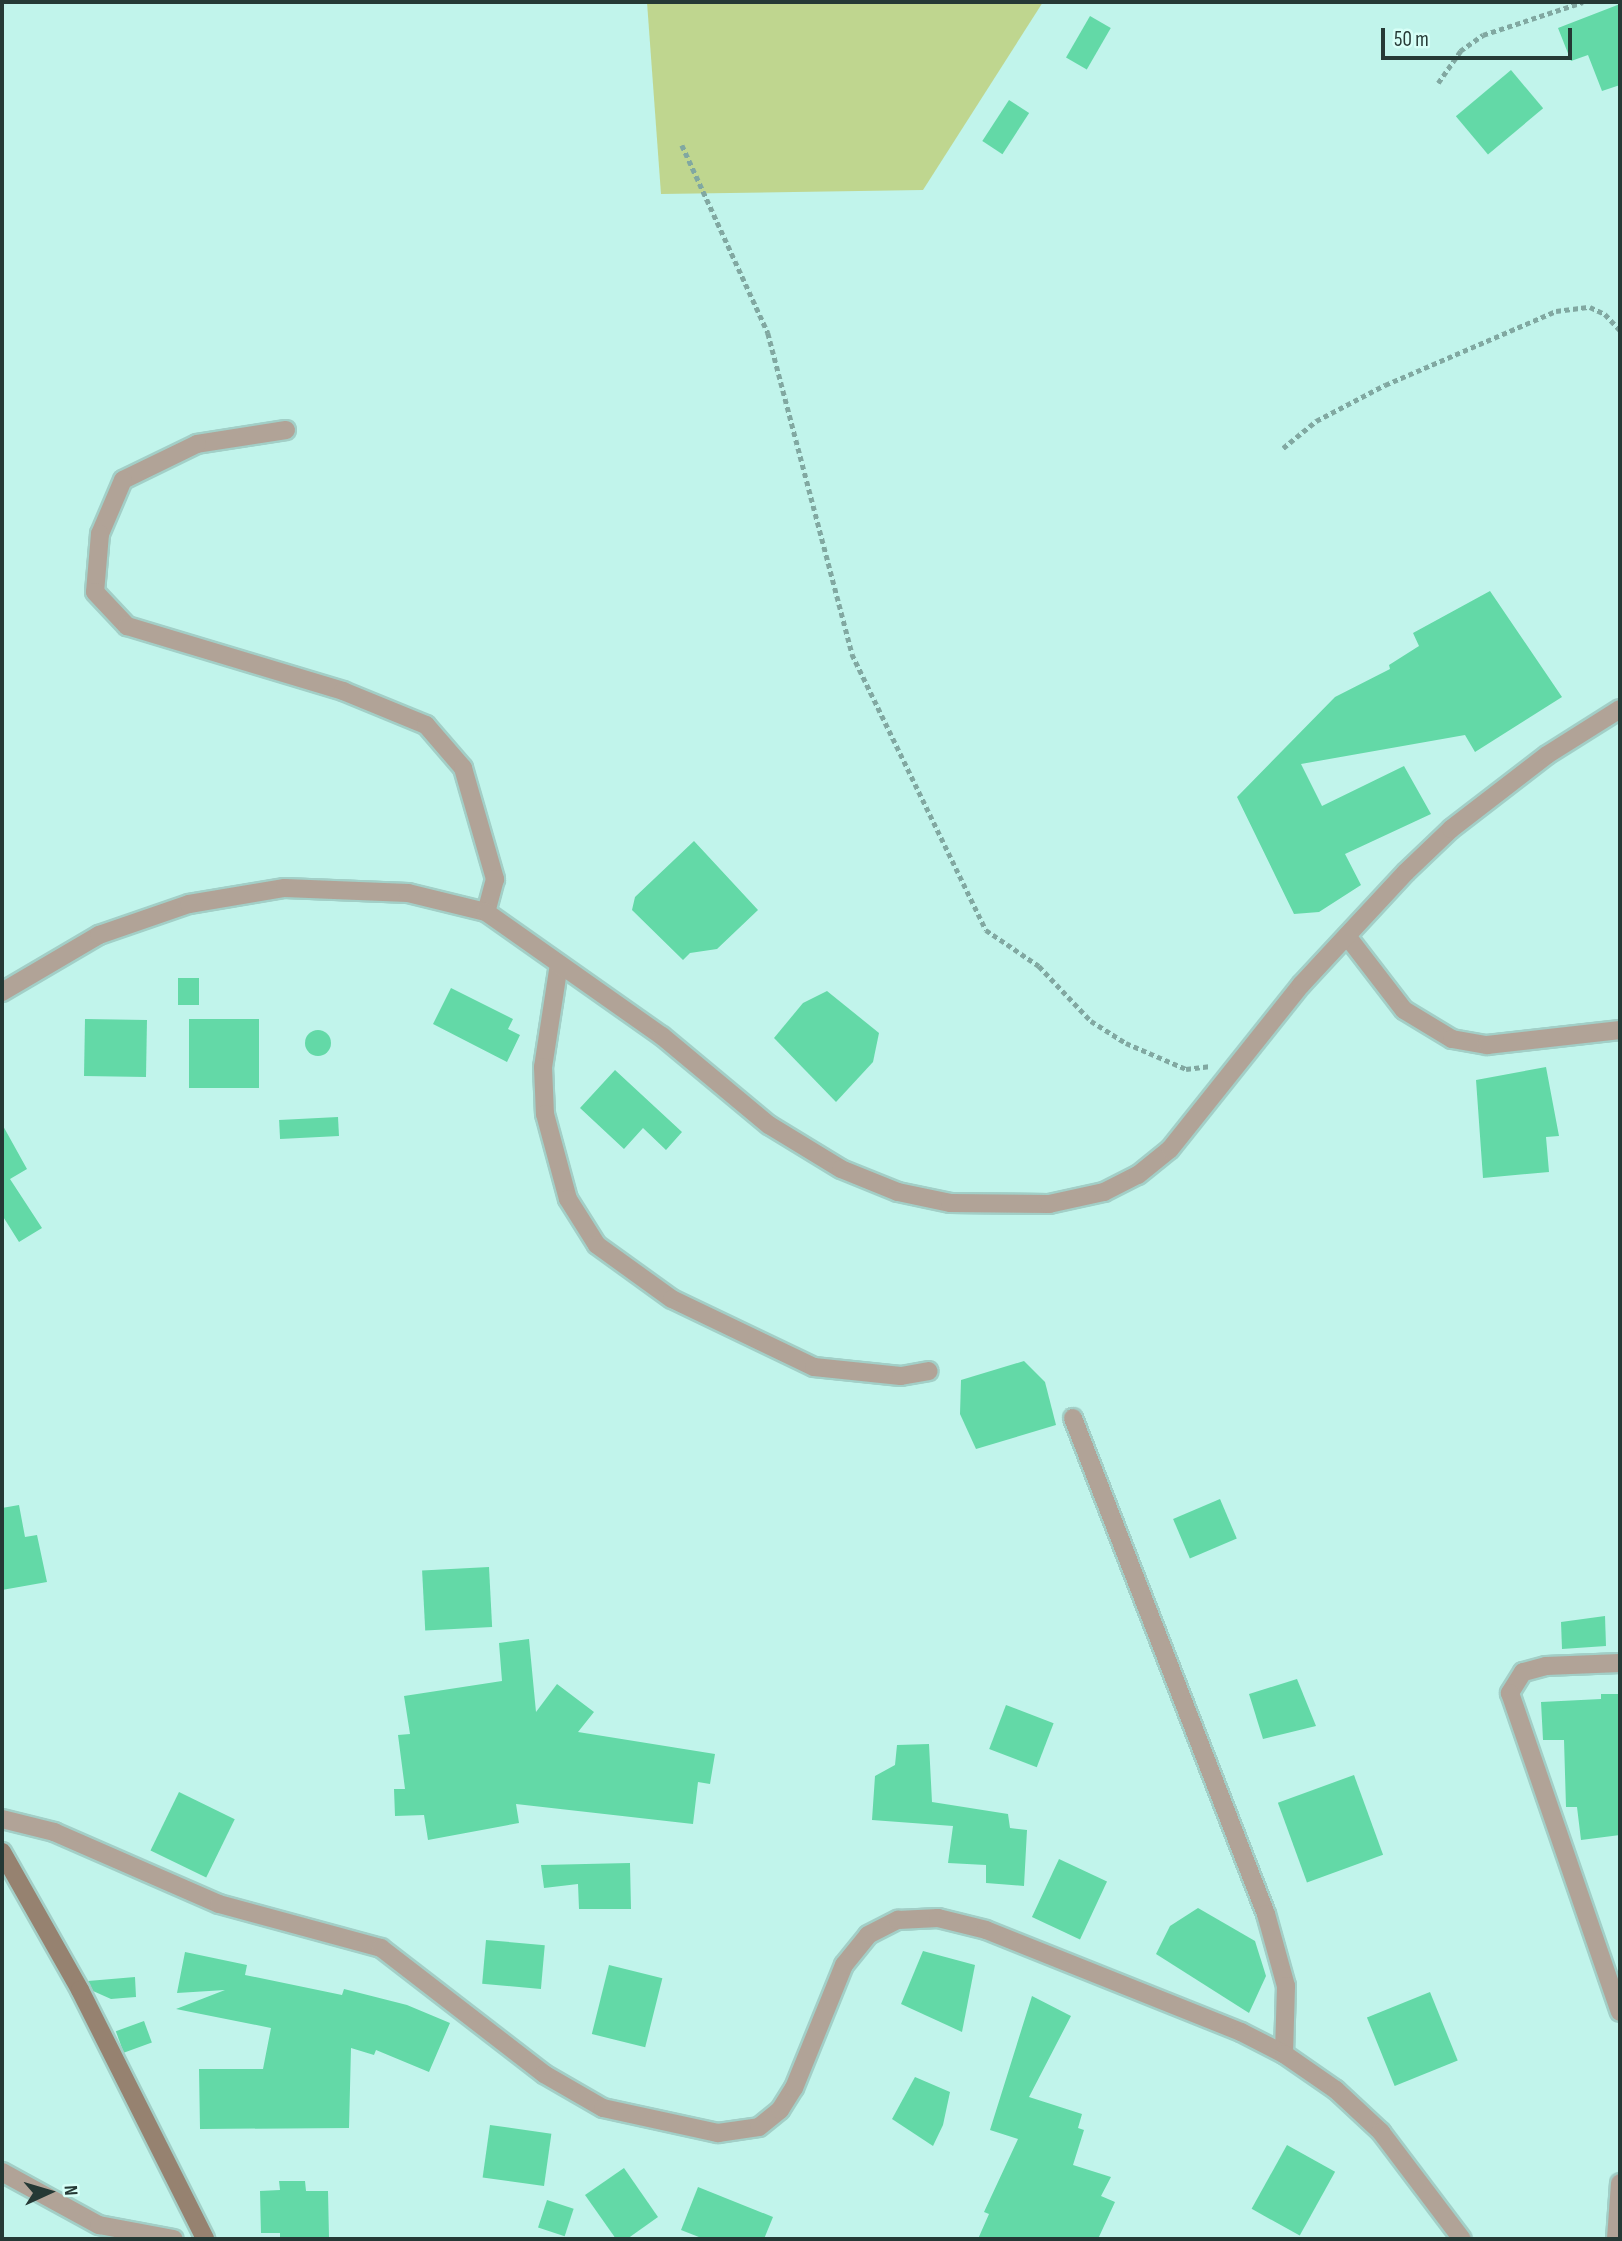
<!DOCTYPE html>
<html>
<head>
<meta charset="utf-8">
<style>
	body { margin:0 }
	#map { position:relative; width:1622px; height:2241px; overflow:hidden; background:#c1f4eb; font-family:"Sofia Sans Condensed",sans-serif }
	div>[style] { position:absolute }
	.green>* { inset:0; background:#bfd68f }
	.building>* { inset:0; background:#63d9a7; transform-origin:0 0 }
	.round { border-radius:50% }
	.path>* { height:4.5px; margin-top:-2.25px; transform-origin:0; background:repeating-linear-gradient(90deg,#81a8a1 0 5px,transparent 0 8.5px) }
	.roads { filter:drop-shadow(2px 0 #a2cfc7) drop-shadow(-2px 0 #a2cfc7) drop-shadow(0 2px #a2cfc7) drop-shadow(0 -2px #a2cfc7) }
	.street>* { height:18px; margin:-9px; padding:0 9px; transform-origin:9px; border-radius:9px; background:#b1a397 }
	.secondary>* { height:18px; margin:-9px; padding:0 9px; transform-origin:9px; border-radius:9px; background:#968270 }
	span { translate:-50% -50%; white-space:nowrap; text-align:center; line-height:1.15; -webkit-text-stroke:5px #d7fff7; paint-order:stroke }
	.frame { position:absolute; inset:0; border:4px solid #253935; pointer-events:none }
	.north { position:absolute; left:14px; top:2157px; width:70px; height:70px; -webkit-text-stroke:5px #d7fff7; paint-order:stroke; rotate:86deg; font-size:19px; font-weight:700; line-height:28px; text-align:center; color:#253935 }
	.north::after { content:''; display:block; margin:auto; width:24px; height:32px; background:#253935; clip-path:polygon(50% 0,100% 100%,50% 72%,0 100%) }
	.scale { position:absolute; left:1381px; top:28px; width:191px; height:32px; box-sizing:border-box; border:4px solid #253935; border-top:0; padding-left:9px; font-size:21px; line-height:24px; white-space:nowrap; color:#253935; -webkit-text-stroke:5px #d7fff7; paint-order:stroke }
</style>
</head>
<body>
<div id="map">
	<div class="green">
		<i style="clip-path:polygon(647px 2px,1043px 2px,923px 190px,661px 194px)"></i>
	</div>
	<div class="building">
		<i style="clip-path:polygon(1620px 4px,1620px 85px,1602px 91px,1588px 55px,1571px 61px,1558px 28px)"></i>
		<i style="left:1090px;top:16px;width:24px;height:48px;rotate:30deg"></i>
		<i style="left:1511px;top:70px;width:50px;height:72px;rotate:50deg"></i>
		<i style="left:1009px;top:100px;width:24px;height:49px;rotate:33deg"></i>
		<i style="clip-path:polygon(1490px 591px,1562px 697px,1475px 752px,1465px 735px,1301px 764px,1322px 806px,1404px 766px,1431px 814px,1345px 854px,1361px 885px,1319px 912px,1294px 914px,1237px 797px,1335px 697px,1390px 669px,1389px 665px,1419px 646px,1413px 633px)"></i>
		<i style="clip-path:polygon(694px 841px,758px 910px,717px 949px,690px 953px,683px 960px,632px 910px,635px 897px)"></i>
		<i style="left:178px;top:978px;width:21px;height:27px"></i>
		<i style="clip-path:polygon(451px 988px,513px 1019px,508px 1029px,520px 1035px,507px 1062px,433px 1024px)"></i>
		<i style="clip-path:polygon(827px 991px,879px 1033px,873px 1062px,836px 1102px,774px 1038px,803px 1003px)"></i>
		<i style="left:85px;top:1019px;width:62px;height:57px;rotate:1deg"></i>
		<i style="left:259px;top:1019px;width:69px;height:70px;rotate:90deg"></i>
		<i class="round" style="left:305px;top:1030px;width:26px;height:26px"></i>
		<i style="clip-path:polygon(1546px 1067px,1559px 1136px,1546px 1137px,1549px 1172px,1483px 1178px,1476px 1080px)"></i>
		<i style="clip-path:polygon(615px 1070px,682px 1132px,666px 1150px,643px 1128px,624px 1149px,580px 1108px)"></i>
		<i style="left:338px;top:1117px;width:19px;height:59px;rotate:87deg"></i>
		<i style="clip-path:polygon(2px 1124px,27px 1169px,10px 1179px,42px 1228px,19px 1242px,2px 1215px)"></i>
		<i style="clip-path:polygon(1024px 1361px,1045px 1382px,1056px 1425px,976px 1449px,960px 1414px,961px 1380px)"></i>
		<i style="left:1220px;top:1499px;width:43px;height:51px;rotate:67deg"></i>
		<i style="clip-path:polygon(19px 1505px,25px 1537px,37px 1535px,47px 1582px,2px 1590px,2px 1508px)"></i>
		<i style="left:489px;top:1567px;width:60px;height:67px;rotate:87deg"></i>
		<i style="clip-path:polygon(1605px 1616px,1606px 1646px,1562px 1649px,1561px 1622px)"></i>
		<i style="clip-path:polygon(529px 1639px,536px 1712px,557px 1684px,594px 1712px,578px 1732px,715px 1754px,710px 1784px,698px 1782px,693px 1824px,516px 1804px,519px 1823px,428px 1840px,424px 1815px,395px 1816px,394px 1789px,405px 1789px,398px 1735px,410px 1734px,404px 1696px,502px 1681px,499px 1643px)"></i>
		<i style="clip-path:polygon(1297px 1679px,1316px 1726px,1263px 1739px,1249px 1694px)"></i>
		<i style="clip-path:polygon(1601px 1694px,1620px 1694px,1620px 1835px,1581px 1840px,1577px 1807px,1566px 1807px,1564px 1740px,1543px 1740px,1541px 1702px,1601px 1699px)"></i>
		<i style="left:1006px;top:1705px;width:51px;height:47px;rotate:21deg"></i>
		<i style="clip-path:polygon(929px 1744px,932px 1802px,1008px 1814px,1010px 1828px,1027px 1830px,1024px 1886px,986px 1883px,986px 1865px,948px 1863px,953px 1826px,872px 1820px,875px 1776px,895px 1765px,897px 1745px)"></i>
		<i style="left:1354px;top:1775px;width:85px;height:81px;rotate:70deg"></i>
		<i style="left:179px;top:1792px;width:62px;height:65px;rotate:26deg"></i>
		<i style="left:1059px;top:1859px;width:53px;height:64px;rotate:25deg"></i>
		<i style="clip-path:polygon(630px 1863px,631px 1909px,579px 1909px,578px 1884px,544px 1888px,541px 1865px)"></i>
		<i style="clip-path:polygon(1198px 1908px,1255px 1941px,1266px 1976px,1249px 2013px,1156px 1954px,1170px 1926px)"></i>
		<i style="left:486px;top:1940px;width:59px;height:44px;rotate:5deg"></i>
		<i style="clip-path:polygon(923px 1951px,975px 1965px,962px 2032px,901px 2004px)"></i>
		<i style="clip-path:polygon(185px 1952px,247px 1965px,245px 1975px,342px 1995px,344px 1989px,407px 2005px,450px 2023px,429px 2072px,376px 2050px,374px 2055px,351px 2048px,349px 2128px,200px 2129px,199px 2069px,263px 2069px,271px 2028px,176px 2009px,225px 1990px,177px 1993px)"></i>
		<i style="left:609px;top:1965px;width:55px;height:71px;rotate:14deg"></i>
		<i style="clip-path:polygon(135px 1977px,136px 1997px,123px 1998px,111px 1999px,93px 1991px,88px 1981px)"></i>
		<i style="left:1430px;top:1992px;width:74px;height:68px;rotate:68deg"></i>
		<i style="clip-path:polygon(1032px 1996px,1071px 2016px,1029px 2097px,1082px 2114px,1078px 2128px,1084px 2130px,1073px 2165px,1111px 2177px,1101px 2196px,1115px 2202px,1098px 2239px,978px 2239px,989px 2214px,984px 2212px,1018px 2139px,990px 2130px)"></i>
		<i style="left:144px;top:2021px;width:23px;height:30px;rotate:70deg"></i>
		<i style="clip-path:polygon(915px 2077px,950px 2092px,943px 2125px,933px 2146px,892px 2119px)"></i>
		<i style="left:490px;top:2125px;width:62px;height:53px;rotate:8deg"></i>
		<i style="left:1287px;top:2145px;width:55px;height:73px;rotate:29deg"></i>
		<i style="clip-path:polygon(624px 2168px,658px 2217px,627px 2239px,616px 2239px,585px 2195px)"></i>
		<i style="clip-path:polygon(279px 2181px,305px 2181px,306px 2191px,328px 2191px,329px 2237px,280px 2239px,280px 2233px,261px 2233px,260px 2191px,280px 2190px)"></i>
		<i style="clip-path:polygon(698px 2187px,773px 2217px,764px 2239px,704px 2239px,681px 2230px)"></i>
		<i style="left:547px;top:2200px;width:28px;height:29px;rotate:18deg"></i>
	</div>
	<div class="path">
		<i style="left:1438px;top:83px;width:39px;rotate:-55deg"></i>
		<i style="left:1460px;top:51px;width:28px;rotate:-35deg"></i>
		<i style="left:1483px;top:35px;width:105px;rotate:-18.3deg"></i>
		<i style="left:682px;top:145px;width:207px;rotate:65.4deg"></i>
		<i style="left:768px;top:333px;width:332px;rotate:75.3deg"></i>
		<i style="left:852px;top:654px;width:307px;rotate:64.1deg"></i>
		<i style="left:986px;top:930px;width:64px;rotate:34.2deg"></i>
		<i style="left:1039px;top:966px;width:76px;rotate:46.6deg"></i>
		<i style="left:1091px;top:1021px;width:41px;rotate:32.2deg"></i>
		<i style="left:1126px;top:1043px;width:65px;rotate:23.4deg"></i>
		<i style="left:1186px;top:1069px;width:23px;rotate:-7deg"></i>
		<i style="left:1283px;top:448px;width:43px;rotate:-39.3deg"></i>
		<i style="left:1316px;top:421px;width:78px;rotate:-27.6deg"></i>
		<i style="left:1385px;top:385px;width:186px;rotate:-23.4deg"></i>
		<i style="left:1556px;top:311px;width:34px;rotate:-7deg"></i>
		<i style="left:1590px;top:307px;width:17px;rotate:25deg"></i>
		<i style="left:1605px;top:314px;width:22px;rotate:47deg"></i>
	</div>
	<div class="roads">
		<div class="street">
			<i style="left:286px;top:430px;width:90px;rotate:171.1deg"></i>
			<i style="left:197px;top:444px;width:82px;rotate:154.1deg"></i>
			<i style="left:123px;top:480px;width:59px;rotate:113.1deg"></i>
			<i style="left:100px;top:534px;width:58px;rotate:94.9deg"></i>
			<i style="left:95px;top:592px;width:47px;rotate:46.7deg"></i>
			<i style="left:127px;top:626px;width:226px;rotate:16.7deg"></i>
			<i style="left:343px;top:691px;width:90px;rotate:22.3deg"></i>
			<i style="left:426px;top:725px;width:57px;rotate:49.3deg"></i>
			<i style="left:463px;top:768px;width:116px;rotate:73.9deg"></i>
			<i style="left:495px;top:879px;width:34px;rotate:105deg"></i>
			<i style="left:1347px;top:936px;width:93px;rotate:52.4deg"></i>
			<i style="left:1404px;top:1010px;width:56px;rotate:31.1deg"></i>
			<i style="left:1452px;top:1039px;width:36px;rotate:10deg"></i>
			<i style="left:1487px;top:1045px;width:134px;rotate:-6.4deg"></i>
			<i style="left:559px;top:964px;width:104px;rotate:98.8deg"></i>
			<i style="left:543px;top:1067px;width:47px;rotate:87.6deg"></i>
			<i style="left:545px;top:1114px;width:88px;rotate:74.9deg"></i>
			<i style="left:568px;top:1199px;width:54px;rotate:57.8deg"></i>
			<i style="left:597px;top:1245px;width:92px;rotate:35.8deg"></i>
			<i style="left:672px;top:1299px;width:157px;rotate:25.6deg"></i>
			<i style="left:814px;top:1367px;width:87px;rotate:5.9deg"></i>
			<i style="left:901px;top:1376px;width:28px;rotate:-10deg"></i>
			<i style="left:2px;top:992px;width:113px;rotate:-30.4deg"></i>
			<i style="left:99px;top:935px;width:95px;rotate:-19deg"></i>
			<i style="left:189px;top:904px;width:97px;rotate:-9.5deg"></i>
			<i style="left:285px;top:888px;width:123px;rotate:2.3deg"></i>
			<i style="left:408px;top:893px;width:80px;rotate:13.7deg"></i>
			<i style="left:486px;top:912px;width:215px;rotate:35.2deg"></i>
			<i style="left:662px;top:1036px;width:139px;rotate:39.8deg"></i>
			<i style="left:769px;top:1125px;width:84px;rotate:31.4deg"></i>
			<i style="left:841px;top:1169px;width:61px;rotate:22deg"></i>
			<i style="left:898px;top:1192px;width:53px;rotate:11.9deg"></i>
			<i style="left:950px;top:1203px;width:99px;rotate:0.6deg"></i>
			<i style="left:1049px;top:1204px;width:56px;rotate:-12.3deg"></i>
			<i style="left:1104px;top:1192px;width:38px;rotate:-27deg"></i>
			<i style="left:1138px;top:1175px;width:41px;rotate:-39.1deg"></i>
			<i style="left:1170px;top:1149px;width:210px;rotate:-51.4deg"></i>
			<i style="left:1301px;top:985px;width:154px;rotate:-47.1deg"></i>
			<i style="left:1406px;top:872px;width:62px;rotate:-43.7deg"></i>
			<i style="left:1451px;top:829px;width:121px;rotate:-37.6deg"></i>
			<i style="left:1547px;top:755px;width:86px;rotate:-32.2deg"></i>
			<i style="left:1073px;top:1418px;width:532px;rotate:68.74deg"></i>
			<i style="left:1266px;top:1914px;width:75px;rotate:74.5deg"></i>
			<i style="left:1286px;top:1986px;width:68px;rotate:91.7deg"></i>
			<i style="left:1620px;top:1663px;width:74px;rotate:177.7deg"></i>
			<i style="left:1546px;top:1666px;width:24px;rotate:165deg"></i>
			<i style="left:1523px;top:1672px;width:25px;rotate:122deg"></i>
			<i style="left:1510px;top:1693px;width:337px;rotate:71deg"></i>
			<i style="left:2px;top:1819px;width:54px;rotate:14deg"></i>
			<i style="left:54px;top:1832px;width:180px;rotate:23.6deg"></i>
			<i style="left:219px;top:1904px;width:168px;rotate:15.2deg"></i>
			<i style="left:381px;top:1948px;width:206px;rotate:37.7deg"></i>
			<i style="left:544px;top:2074px;width:68px;rotate:30deg"></i>
			<i style="left:603px;top:2108px;width:118px;rotate:12.3deg"></i>
			<i style="left:718px;top:2133px;width:41px;rotate:-8.3deg"></i>
			<i style="left:759px;top:2127px;width:27px;rotate:-39deg"></i>
			<i style="left:780px;top:2110px;width:26px;rotate:-58deg"></i>
			<i style="left:794px;top:2088px;width:133px;rotate:-67.9deg"></i>
			<i style="left:844px;top:1965px;width:38px;rotate:-51deg"></i>
			<i style="left:868px;top:1935px;width:34px;rotate:-27deg"></i>
			<i style="left:898px;top:1920px;width:40px;rotate:-2.9deg"></i>
			<i style="left:938px;top:1918px;width:49px;rotate:14deg"></i>
			<i style="left:986px;top:1930px;width:275px;rotate:21.8deg"></i>
			<i style="left:1241px;top:2032px;width:48px;rotate:27.1deg"></i>
			<i style="left:1284px;top:2054px;width:63px;rotate:34.7deg"></i>
			<i style="left:1336px;top:2090px;width:62px;rotate:43deg"></i>
			<i style="left:1381px;top:2132px;width:134px;rotate:52.9deg"></i>
			<i style="left:2px;top:2172px;width:111px;rotate:28.7deg"></i>
			<i style="left:99px;top:2225px;width:76px;rotate:10.6deg"></i>
			<i style="left:1616px;top:2239px;width:56px;rotate:-85.9deg"></i>
		</div>
		<div class="secondary">
			<i style="left:2px;top:1852px;width:159px;rotate:60.5deg"></i>
			<i style="left:80px;top:1990px;width:279px;rotate:63.3deg"></i>
		</div>
	</div>
	<div class="frame"></div>
	<div class="north">N</div>
	<div class="scale">50 m</div>
</div>
</body>
</html>
